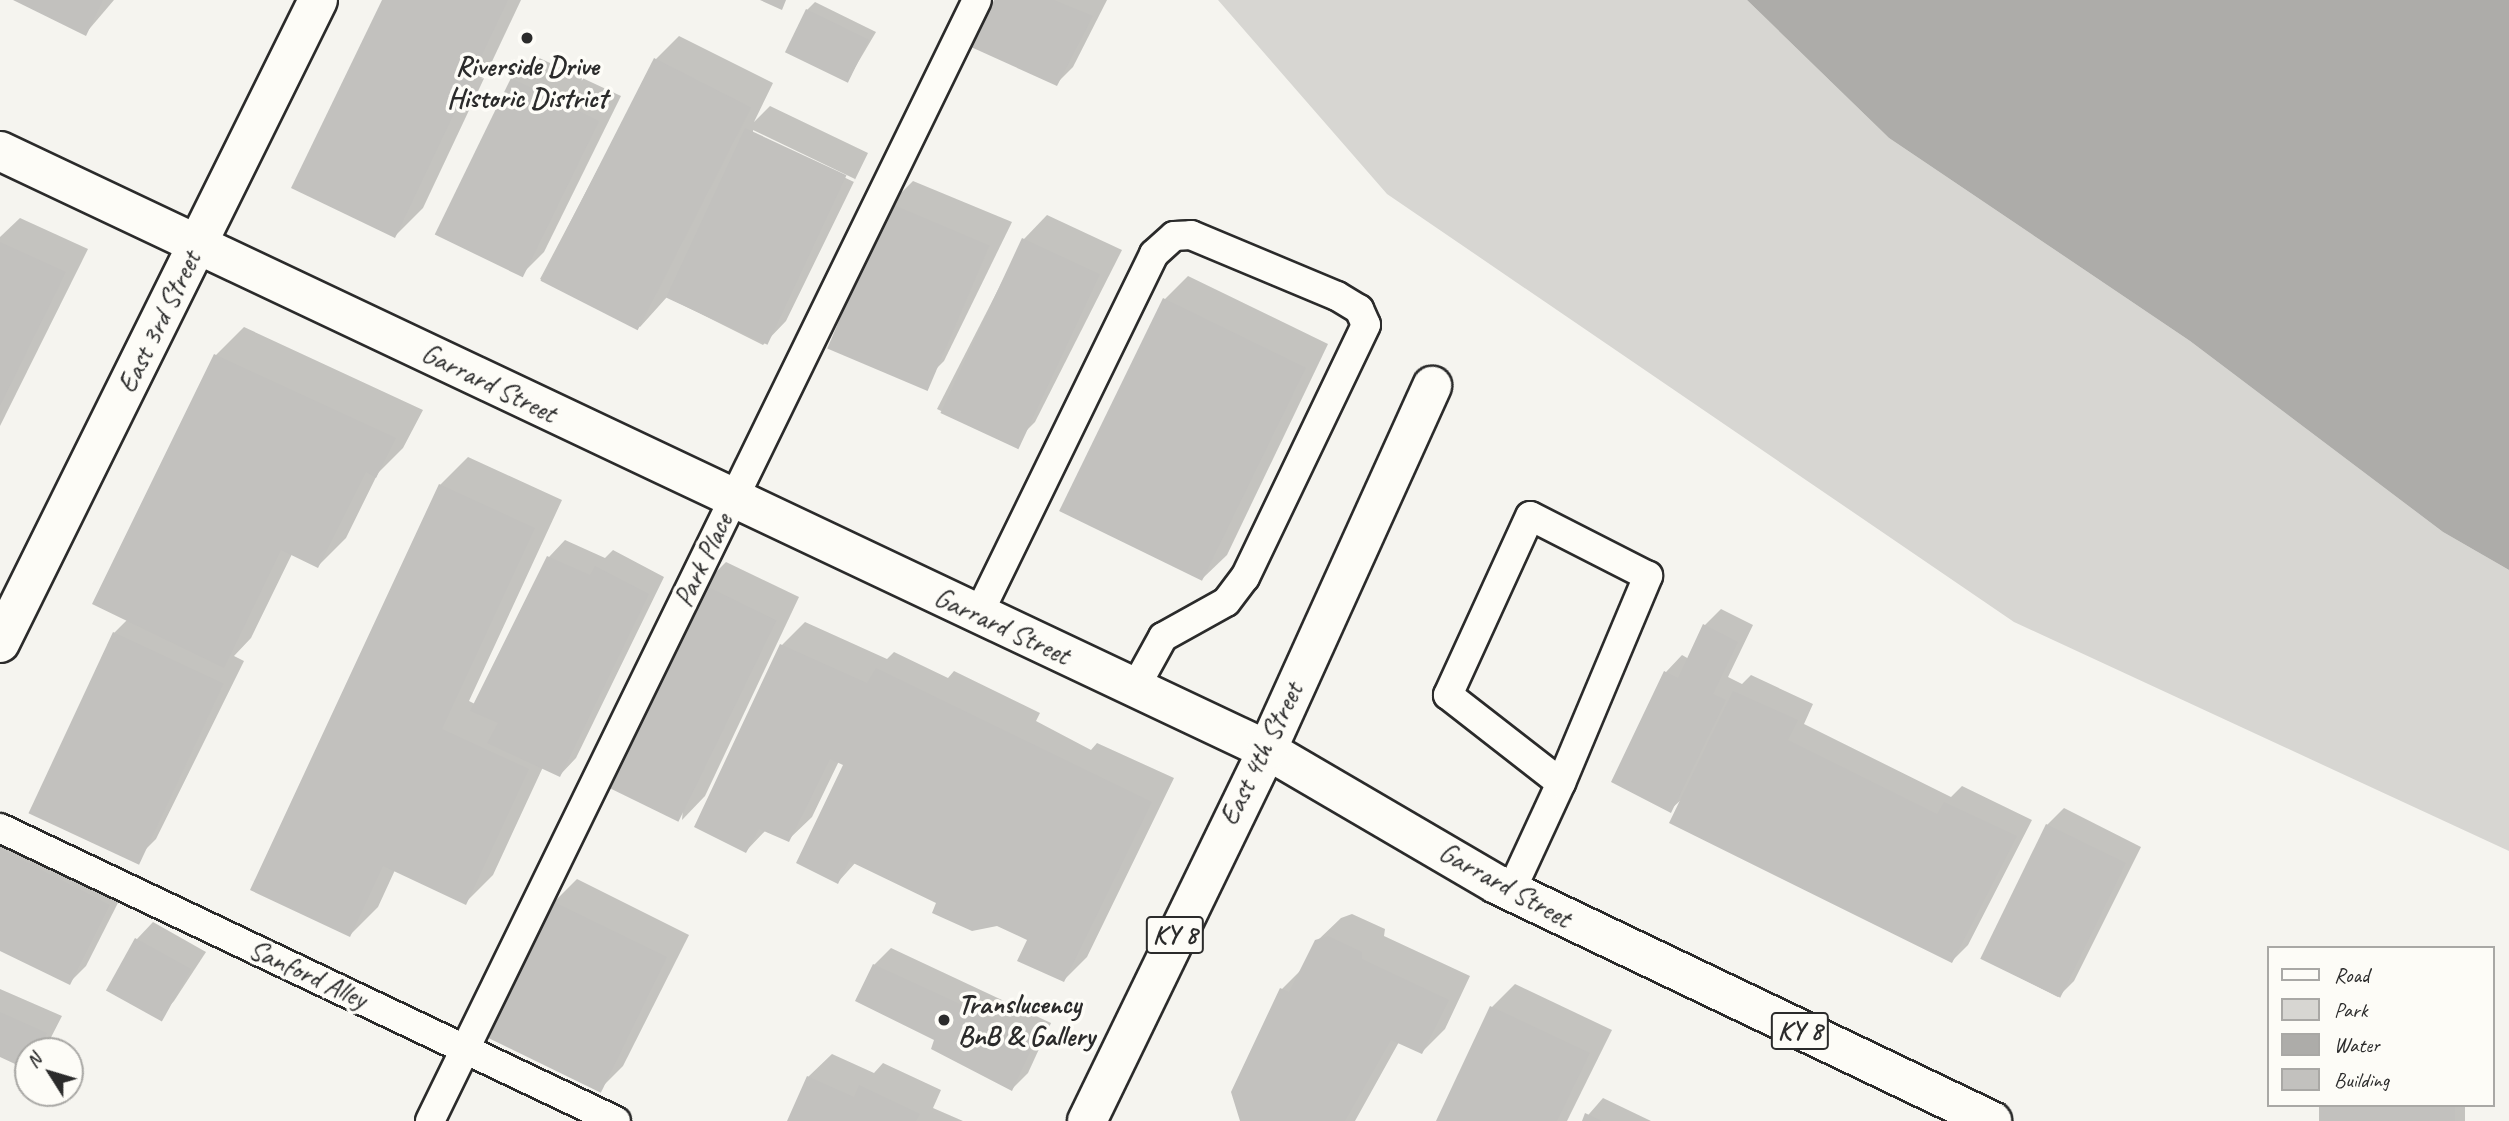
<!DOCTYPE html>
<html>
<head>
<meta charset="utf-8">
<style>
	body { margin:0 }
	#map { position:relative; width:2509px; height:1121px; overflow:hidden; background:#f5f4ef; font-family:Caveat,sans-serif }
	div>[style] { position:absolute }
	.green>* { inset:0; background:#d7d6d2 }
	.water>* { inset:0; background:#adaca9 }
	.shadow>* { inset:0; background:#0003; transform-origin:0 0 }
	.building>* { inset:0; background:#c2c1be; transform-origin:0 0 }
	.roads { filter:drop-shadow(2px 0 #2b2b2b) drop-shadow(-2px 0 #2b2b2b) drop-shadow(0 2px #2b2b2b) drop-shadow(0 -2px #2b2b2b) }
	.lane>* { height:28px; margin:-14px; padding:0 14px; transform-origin:14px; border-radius:14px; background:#fdfcf7 }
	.street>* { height:38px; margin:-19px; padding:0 19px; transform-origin:19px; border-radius:19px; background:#fdfcf7 }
	.primary>* { height:38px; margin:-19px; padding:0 19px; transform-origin:19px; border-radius:19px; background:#fdfcf7 }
	.dots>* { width:19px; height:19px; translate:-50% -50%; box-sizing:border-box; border:4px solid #fdfcf7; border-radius:50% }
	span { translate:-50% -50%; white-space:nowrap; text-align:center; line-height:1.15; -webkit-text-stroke:7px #fdfcf7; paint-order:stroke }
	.shield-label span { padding:2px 5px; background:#fdfcf7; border:2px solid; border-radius:5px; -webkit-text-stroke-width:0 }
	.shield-label { font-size:26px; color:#2b2b2b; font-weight:700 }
	.poi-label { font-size:28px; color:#2b2b2b; font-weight:700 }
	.left { translate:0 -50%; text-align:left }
	.street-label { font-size:28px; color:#2b2b2b }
	.legend { position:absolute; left:2267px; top:946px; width:228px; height:161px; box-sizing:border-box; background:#fdfcf7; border:2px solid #a9a8a5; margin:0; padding:9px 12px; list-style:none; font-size:21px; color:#2b2b2b }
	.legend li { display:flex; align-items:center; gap:14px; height:35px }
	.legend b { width:35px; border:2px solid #a9a8a5 }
	.north { position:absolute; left:14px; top:1037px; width:70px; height:70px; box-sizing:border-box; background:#fdfcf7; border:2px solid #a9a8a5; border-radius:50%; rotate:307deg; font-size:19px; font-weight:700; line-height:28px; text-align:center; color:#2b2b2b }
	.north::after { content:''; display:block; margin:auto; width:24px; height:32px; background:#2b2b2b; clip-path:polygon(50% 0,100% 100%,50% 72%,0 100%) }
</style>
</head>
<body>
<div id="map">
	<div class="green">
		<i style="clip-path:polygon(1218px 0,1747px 0,1889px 138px,2190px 341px,2443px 532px,2509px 570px,2509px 851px,2014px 622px,1387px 194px)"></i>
	</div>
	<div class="water">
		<i style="clip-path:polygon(1747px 0,2509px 0,2509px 570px,2443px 532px,2190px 341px,1889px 138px)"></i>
	</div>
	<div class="shadow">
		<i style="clip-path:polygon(17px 0,114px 0,85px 34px)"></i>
		<i style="clip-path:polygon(384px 0,521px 0,423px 208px,395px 236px)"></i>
		<i style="clip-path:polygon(995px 0,1107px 0,1073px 67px,1056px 84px)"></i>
		<i style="clip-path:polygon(815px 2px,876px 32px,847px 81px,807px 10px)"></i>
		<i style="clip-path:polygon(evenodd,679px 36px,773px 83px,754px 122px,770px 106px,868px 153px,786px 321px,763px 345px,667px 297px,640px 327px,540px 279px,656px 59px,679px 36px,753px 130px,855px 179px,854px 182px,753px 134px,753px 130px)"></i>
		<i style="clip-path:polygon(535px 56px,621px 96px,544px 252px,521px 275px,512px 79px)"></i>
		<i style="clip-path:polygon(913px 181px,1012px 222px,944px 361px,921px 384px,890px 204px)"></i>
		<i style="clip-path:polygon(1047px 215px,1122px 250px,1035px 422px,1012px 445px,937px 409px,1024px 239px)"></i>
		<i style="clip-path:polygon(20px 218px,88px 249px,0 426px,0 237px)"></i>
		<i style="clip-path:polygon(1188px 276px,1328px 344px,1227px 555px,1203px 578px,1165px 299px)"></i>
		<i style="clip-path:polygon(244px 327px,423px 410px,403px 448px,378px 473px,346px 538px,318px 566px,292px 554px,251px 638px,234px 656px,244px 661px,156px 839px,133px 862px,114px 633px,127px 620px,216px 355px)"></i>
		<i style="clip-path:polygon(468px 457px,562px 500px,469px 701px,475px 704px,549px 557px,565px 540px,605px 558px,613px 550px,664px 577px,576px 758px,560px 775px,543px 767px,493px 875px,465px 903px,395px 870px,378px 907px,350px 935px,440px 485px)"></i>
		<i style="clip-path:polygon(726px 562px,799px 597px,705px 796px,682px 820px,703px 585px)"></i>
		<i style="clip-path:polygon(1721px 609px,1753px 625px,1728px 677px,1742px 684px,1751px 675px,1813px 704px,1804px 724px,1951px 797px,1962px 786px,2032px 820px,1968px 945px,1952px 961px,1682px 799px,1670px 810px,1666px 672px,1682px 655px,1689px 659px,1704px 626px)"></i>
		<i style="clip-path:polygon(805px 622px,887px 659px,894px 652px,948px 678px,954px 671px,1040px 713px,1036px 721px,1091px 750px,1097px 743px,1174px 778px,1087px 957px,1064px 980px,1029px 939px,943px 894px,856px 862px,838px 882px,846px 764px,839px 761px,812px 817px,788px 840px,766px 830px,746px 851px,782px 645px)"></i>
		<i style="clip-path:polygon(2064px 808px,2141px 847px,2074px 981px,2058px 997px,1982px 958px,2047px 825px)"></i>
		<i style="clip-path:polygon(0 825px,125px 889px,86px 966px,70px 982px,0 949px)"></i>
		<i style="clip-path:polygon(577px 879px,689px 935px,623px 1066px,600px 1089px,554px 902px)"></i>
		<i style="clip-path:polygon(1352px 914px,1385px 929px,1384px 936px,1470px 976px,1445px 1029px,1422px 1052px,1399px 1042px,1355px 1121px,1242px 1121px,1282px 989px,1304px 967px,1317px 941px,1341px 918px)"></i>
		<i style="clip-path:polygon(153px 922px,206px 952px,174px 1001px,158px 1018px,108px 990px,137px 939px)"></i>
		<i style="clip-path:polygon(891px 948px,1051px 1023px,1028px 1073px,1012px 1089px,937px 1039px,874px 965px)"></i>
		<i style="clip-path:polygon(1515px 984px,1612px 1030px,1567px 1121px,1438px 1121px,1492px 1007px)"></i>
		<i style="clip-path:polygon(0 989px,62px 1016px,44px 1051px,28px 1051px,28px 1067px,0 1056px)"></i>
		<i style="clip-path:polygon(832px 1054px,874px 1073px,883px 1063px,941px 1090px,933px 1108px,963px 1121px,788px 1121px,808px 1077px)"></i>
		<i style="clip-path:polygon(1603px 1098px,1651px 1121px,1583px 1121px)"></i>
		<i style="left:2321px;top:1105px;width:144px;height:18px"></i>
	</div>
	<div class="building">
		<i style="clip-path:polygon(13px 0,103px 0,86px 36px)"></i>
		<i style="clip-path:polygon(382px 0,508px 0,395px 238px,291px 188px)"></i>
		<i style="clip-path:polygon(760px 0,786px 0,782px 10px)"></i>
		<i style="clip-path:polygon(994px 0,1054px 0,1093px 16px,1057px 86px,971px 47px)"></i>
		<i style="left:806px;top:9px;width:70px;height:48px;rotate:26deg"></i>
		<i style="left:654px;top:58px;width:109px;height:250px;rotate:27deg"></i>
		<i style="left:511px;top:78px;width:98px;height:174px;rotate:26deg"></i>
		<i style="left:745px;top:128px;width:112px;height:187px;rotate:25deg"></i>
		<i style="left:889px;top:203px;width:109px;height:158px;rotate:23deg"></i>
		<i style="left:1022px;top:238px;width:86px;height:193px;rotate:25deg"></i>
		<i style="clip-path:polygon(0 242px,66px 272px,0 406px)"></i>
		<i style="left:1163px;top:298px;width:159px;height:237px;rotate:26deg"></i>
		<i style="clip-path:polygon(214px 354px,396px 438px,376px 478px,366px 472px,318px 568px,281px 550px,224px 668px,92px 604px)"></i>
		<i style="clip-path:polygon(439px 484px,535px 528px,442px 729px,529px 769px,466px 905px,383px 866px,350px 937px,250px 890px)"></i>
		<i style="clip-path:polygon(547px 556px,590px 575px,595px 566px,649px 594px,560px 777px,487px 743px,498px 723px,470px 711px)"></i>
		<i style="left:702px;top:584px;width:83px;height:224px;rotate:26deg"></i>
		<i style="clip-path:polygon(1703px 624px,1738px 642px,1713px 694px,1726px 700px,1671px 813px,1611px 782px,1664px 671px,1678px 678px)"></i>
		<i style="left:113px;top:632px;width:122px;height:200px;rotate:25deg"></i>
		<i style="clip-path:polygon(780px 644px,867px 683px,876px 668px,1152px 802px,1064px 982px,1017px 961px,1027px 940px,997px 926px,972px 931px,932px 913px,936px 903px,849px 861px,838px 884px,796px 863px,843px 765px,830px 759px,789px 842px,759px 829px,746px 853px,694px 827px)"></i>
		<i style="clip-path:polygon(1733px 691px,1798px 720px,1788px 740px,1937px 814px,1944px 802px,2017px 836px,1952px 963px,1669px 823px)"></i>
		<i style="left:2046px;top:824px;width:89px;height:150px;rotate:26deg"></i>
		<i style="clip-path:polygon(0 849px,110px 905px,70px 985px,0 951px)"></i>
		<i style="left:552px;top:901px;width:128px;height:151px;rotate:26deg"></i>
		<i style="clip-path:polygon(1328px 936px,1362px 952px,1362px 959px,1449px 1000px,1422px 1054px,1391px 1040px,1345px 1121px,1240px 1121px,1231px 1092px,1280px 988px,1289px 992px,1315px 940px)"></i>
		<i style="left:135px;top:938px;width:64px;height:60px;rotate:29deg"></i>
		<i style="clip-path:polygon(873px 964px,1036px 1039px,1012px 1091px,931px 1049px,934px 1040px,855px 1001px)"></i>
		<i style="clip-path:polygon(1490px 1006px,1590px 1053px,1557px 1121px,1436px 1121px)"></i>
		<i style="clip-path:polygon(0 1012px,47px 1033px,37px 1051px,28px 1051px,28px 1070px,0 1057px)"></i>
		<i style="clip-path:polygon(807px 1076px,854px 1097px,859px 1085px,920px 1114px,916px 1121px,787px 1121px)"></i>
		<i style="left:2319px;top:1105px;width:136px;height:18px"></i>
		<i style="clip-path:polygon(1585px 1113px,1602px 1121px,1582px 1121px)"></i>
	</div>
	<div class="roads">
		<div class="lane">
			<i style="left:978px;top:615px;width:402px;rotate:-64deg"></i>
			<i style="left:1154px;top:254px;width:27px;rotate:-42deg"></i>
			<i style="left:1174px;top:236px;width:17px;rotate:-3deg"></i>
			<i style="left:1191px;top:235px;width:158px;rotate:22.7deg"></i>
			<i style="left:1337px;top:296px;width:26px;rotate:31deg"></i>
			<i style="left:1359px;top:309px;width:17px;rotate:66deg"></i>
			<i style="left:1366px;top:325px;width:280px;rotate:115.6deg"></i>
			<i style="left:1245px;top:577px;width:31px;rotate:127deg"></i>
			<i style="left:1226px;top:602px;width:72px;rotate:150.9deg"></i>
			<i style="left:1163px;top:637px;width:58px;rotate:118.8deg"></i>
			<i style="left:0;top:828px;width:682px;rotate:25.44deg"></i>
			<i style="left:1511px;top:891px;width:119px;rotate:-65.2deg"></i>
			<i style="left:1561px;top:783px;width:225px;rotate:-67.2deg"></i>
			<i style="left:1648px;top:576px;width:132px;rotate:-153deg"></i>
			<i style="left:1530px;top:516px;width:197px;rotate:114.6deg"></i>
			<i style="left:1448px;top:695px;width:143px;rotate:37.9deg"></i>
			<i style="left:430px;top:1121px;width:1247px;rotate:-63.99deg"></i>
		</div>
		<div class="street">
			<i style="left:0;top:151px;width:1401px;rotate:25.3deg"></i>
			<i style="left:0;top:643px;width:717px;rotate:-63.68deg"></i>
		</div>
		<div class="primary">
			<i style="left:1267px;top:750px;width:265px;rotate:30.3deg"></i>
			<i style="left:1496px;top:884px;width:550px;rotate:25.54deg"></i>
			<i style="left:1087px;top:1121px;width:412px;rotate:-64.1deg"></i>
			<i style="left:1267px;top:750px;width:400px;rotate:-65.6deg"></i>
		</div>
	</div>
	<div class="dots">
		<i style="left:527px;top:38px;background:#2b2b2b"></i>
		<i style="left:944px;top:1020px;background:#2b2b2b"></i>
	</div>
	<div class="shield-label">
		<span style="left:1175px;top:935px">KY 8</span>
		<span style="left:1800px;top:1031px">KY 8</span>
	</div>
	<div class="poi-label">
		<span style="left:527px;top:82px">Riverside Drive<br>Historic District</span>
		<span class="left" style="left:958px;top:1020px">Translucency<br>BnB &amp; Gallery</span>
	</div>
	<div class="street-label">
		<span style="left:159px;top:322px;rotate:-64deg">East 3rd Street</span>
		<span style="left:489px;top:383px;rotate:26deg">Garrard Street</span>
		<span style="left:703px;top:560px;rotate:-64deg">Park Place</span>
		<span style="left:1002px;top:626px;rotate:25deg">Garrard Street</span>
		<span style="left:1261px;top:754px;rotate:-64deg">East 4th Street</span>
		<span style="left:1505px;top:885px;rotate:29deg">Garrard Street</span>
		<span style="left:308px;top:974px;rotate:25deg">Sanford Alley</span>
	</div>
	<ul class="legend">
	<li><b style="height:9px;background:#fdfcf7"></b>Road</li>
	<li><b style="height:19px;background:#d7d6d2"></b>Park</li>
	<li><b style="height:19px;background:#adaca9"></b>Water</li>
	<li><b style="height:19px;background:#c2c1be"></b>Building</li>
	</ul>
	<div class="north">N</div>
</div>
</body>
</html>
